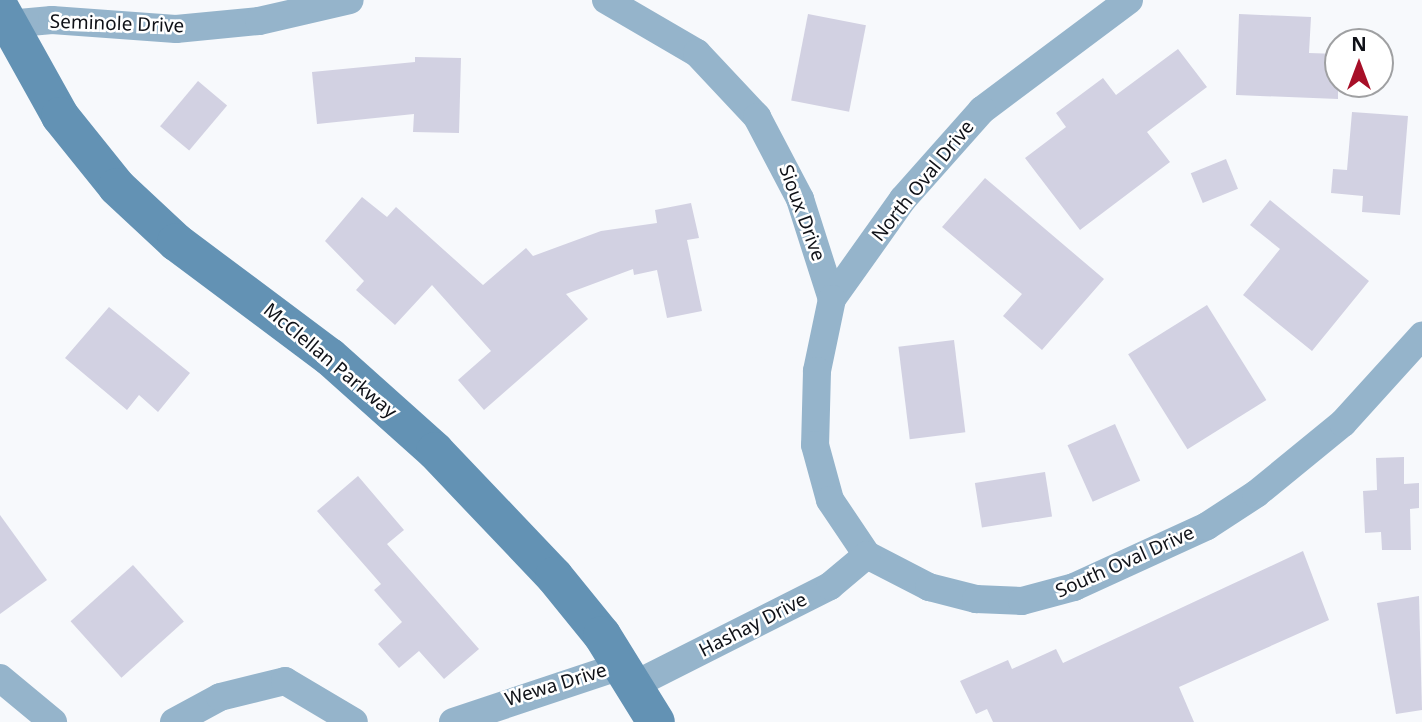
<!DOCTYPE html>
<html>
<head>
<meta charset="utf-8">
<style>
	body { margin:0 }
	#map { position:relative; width:1422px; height:722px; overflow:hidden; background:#f7f9fc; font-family:"Noto Sans",sans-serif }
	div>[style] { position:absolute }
	.building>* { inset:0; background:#d2d1e2; transform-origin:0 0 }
	.street>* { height:28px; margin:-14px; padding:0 14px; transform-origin:14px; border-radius:14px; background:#95b4cb }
	.secondary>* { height:38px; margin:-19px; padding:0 19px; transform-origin:19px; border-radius:19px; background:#6392b4 }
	span { translate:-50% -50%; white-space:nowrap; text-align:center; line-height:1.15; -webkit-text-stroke:5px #fff; paint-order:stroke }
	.street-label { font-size:19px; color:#0f1117 }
	.north { position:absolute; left:1324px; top:28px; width:70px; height:70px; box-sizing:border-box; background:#fff; border:2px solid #9fa0a2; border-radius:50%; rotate:0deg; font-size:19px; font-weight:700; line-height:28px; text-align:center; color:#0f1117 }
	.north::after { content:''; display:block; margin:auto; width:24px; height:32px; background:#a70f28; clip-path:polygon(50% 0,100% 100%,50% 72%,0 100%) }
</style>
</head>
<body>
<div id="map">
	<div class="building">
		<i style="left:808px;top:14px;width:59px;height:88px;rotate:11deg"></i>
		<i style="clip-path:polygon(1239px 14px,1311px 17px,1309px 53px,1338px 54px,1338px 99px,1236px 95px)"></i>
		<i style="clip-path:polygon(1178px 49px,1207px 87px,1147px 132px,1170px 162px,1080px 230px,1025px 158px,1066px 127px,1056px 113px,1103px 78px,1116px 95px)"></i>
		<i style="clip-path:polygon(415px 57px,461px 58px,459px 133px,413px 132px,414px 114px,317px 124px,312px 72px,415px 62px)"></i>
		<i style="left:198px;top:81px;width:38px;height:59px;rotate:40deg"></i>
		<i style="clip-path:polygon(1352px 112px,1408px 116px,1400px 215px,1362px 212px,1363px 196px,1331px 193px,1333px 169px,1347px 170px)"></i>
		<i style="left:1226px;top:159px;width:32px;height:38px;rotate:68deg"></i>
		<i style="clip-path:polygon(985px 178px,1104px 279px,1042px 350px,1003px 316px,1022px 294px,942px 227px)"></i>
		<i style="clip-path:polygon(362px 197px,387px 217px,396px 207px,483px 285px,526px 248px,533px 256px,601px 231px,657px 223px,655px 210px,691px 203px,699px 238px,687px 240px,702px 311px,667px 318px,657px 270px,634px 275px,633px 269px,566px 294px,588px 319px,484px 410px,458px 380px,491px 351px,432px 285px,395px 325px,356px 290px,364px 281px,325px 241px)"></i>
		<i style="clip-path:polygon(1270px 200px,1369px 281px,1312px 351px,1243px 295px,1280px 249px,1250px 225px)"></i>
		<i style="left:1207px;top:305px;width:112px;height:93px;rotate:58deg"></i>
		<i style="clip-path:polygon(109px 307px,190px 373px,158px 412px,139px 395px,127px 410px,65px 358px)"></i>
		<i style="left:954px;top:340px;width:93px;height:56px;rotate:83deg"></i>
		<i style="left:1115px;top:424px;width:62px;height:52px;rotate:66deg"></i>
		<i style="clip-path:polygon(1404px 457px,1404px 484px,1419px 483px,1419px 508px,1410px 509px,1411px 550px,1382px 550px,1381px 532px,1365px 533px,1363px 491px,1377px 490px,1376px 458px)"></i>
		<i style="left:1045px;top:472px;width:45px;height:71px;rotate:81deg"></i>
		<i style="clip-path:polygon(358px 476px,404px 530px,387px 544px,479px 649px,444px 679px,419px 651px,399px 668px,378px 644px,402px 622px,374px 590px,381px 584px,317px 511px)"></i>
		<i style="clip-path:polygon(0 515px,47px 580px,0 614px)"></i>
		<i style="clip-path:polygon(1303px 551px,1329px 620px,1179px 687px,1194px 722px,993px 722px,987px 709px,976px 714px,960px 681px,1008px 660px,1012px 669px,1056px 649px,1063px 663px)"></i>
		<i style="left:133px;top:565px;width:76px;height:84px;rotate:48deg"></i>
		<i style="clip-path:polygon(1419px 596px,1422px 710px,1396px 714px,1377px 603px)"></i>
	</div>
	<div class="street">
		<i style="left:606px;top:0;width:105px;rotate:30.2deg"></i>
		<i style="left:697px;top:53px;width:88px;rotate:46.8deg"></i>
		<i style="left:757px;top:117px;width:93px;rotate:62.3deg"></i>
		<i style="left:800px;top:199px;width:105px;rotate:72.3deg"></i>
		<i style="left:1129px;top:0;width:184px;rotate:143.2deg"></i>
		<i style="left:982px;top:110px;width:119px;rotate:131.6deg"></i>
		<i style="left:903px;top:199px;width:123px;rotate:125.4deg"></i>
		<i style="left:832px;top:299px;width:74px;rotate:101.8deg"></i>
		<i style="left:817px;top:371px;width:74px;rotate:91.5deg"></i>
		<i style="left:815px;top:445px;width:57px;rotate:74.7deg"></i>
		<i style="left:830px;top:500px;width:66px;rotate:56.1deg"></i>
		<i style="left:867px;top:555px;width:70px;rotate:27.3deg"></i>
		<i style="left:929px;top:587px;width:49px;rotate:14.3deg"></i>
		<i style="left:976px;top:599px;width:46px;rotate:2.5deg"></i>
		<i style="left:1022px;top:601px;width:54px;rotate:-15.1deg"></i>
		<i style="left:1074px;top:587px;width:146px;rotate:-24.6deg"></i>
		<i style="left:1207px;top:526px;width:59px;rotate:-33.1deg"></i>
		<i style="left:1256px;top:494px;width:112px;rotate:-39.2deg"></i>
		<i style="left:1343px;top:423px;width:118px;rotate:-47.8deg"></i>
		<i style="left:8px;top:24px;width:44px;rotate:-5.2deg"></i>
		<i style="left:52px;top:20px;width:124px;rotate:4.2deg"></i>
		<i style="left:176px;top:29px;width:83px;rotate:-5.5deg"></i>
		<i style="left:259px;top:21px;width:93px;rotate:-13deg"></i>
		<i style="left:0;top:678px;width:69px;rotate:39.7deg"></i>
		<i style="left:632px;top:686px;width:222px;rotate:-26.8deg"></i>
		<i style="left:830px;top:586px;width:48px;rotate:-40deg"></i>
		<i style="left:174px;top:722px;width:52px;rotate:-28.5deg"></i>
		<i style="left:220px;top:697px;width:67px;rotate:-13.8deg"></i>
		<i style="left:285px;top:681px;width:80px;rotate:30.7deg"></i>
		<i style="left:453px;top:722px;width:176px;rotate:-18.5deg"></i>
	</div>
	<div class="secondary">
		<i style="left:0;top:8px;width:124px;rotate:60.9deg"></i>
		<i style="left:60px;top:116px;width:91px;rotate:51.2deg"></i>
		<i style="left:117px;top:187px;width:81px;rotate:43deg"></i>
		<i style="left:176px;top:242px;width:192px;rotate:36.8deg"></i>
		<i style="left:330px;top:357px;width:141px;rotate:41.8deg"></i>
		<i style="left:435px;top:451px;width:173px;rotate:46.4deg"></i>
		<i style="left:554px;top:576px;width:76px;rotate:50.9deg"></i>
		<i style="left:602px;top:635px;width:102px;rotate:58.2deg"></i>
	</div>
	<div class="street-label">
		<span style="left:117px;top:24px;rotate:2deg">Seminole Drive</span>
		<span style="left:923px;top:181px;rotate:-51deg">North Oval Drive</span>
		<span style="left:802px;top:213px;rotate:70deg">Sioux Drive</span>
		<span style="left:330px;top:361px;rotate:40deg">McClellan Parkway</span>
		<span style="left:1125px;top:562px;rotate:-24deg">South Oval Drive</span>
		<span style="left:753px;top:625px;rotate:-27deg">Hashay Drive</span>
		<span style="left:556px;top:685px;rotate:-17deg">Wewa Drive</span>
	</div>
	<div class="north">N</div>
</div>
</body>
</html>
